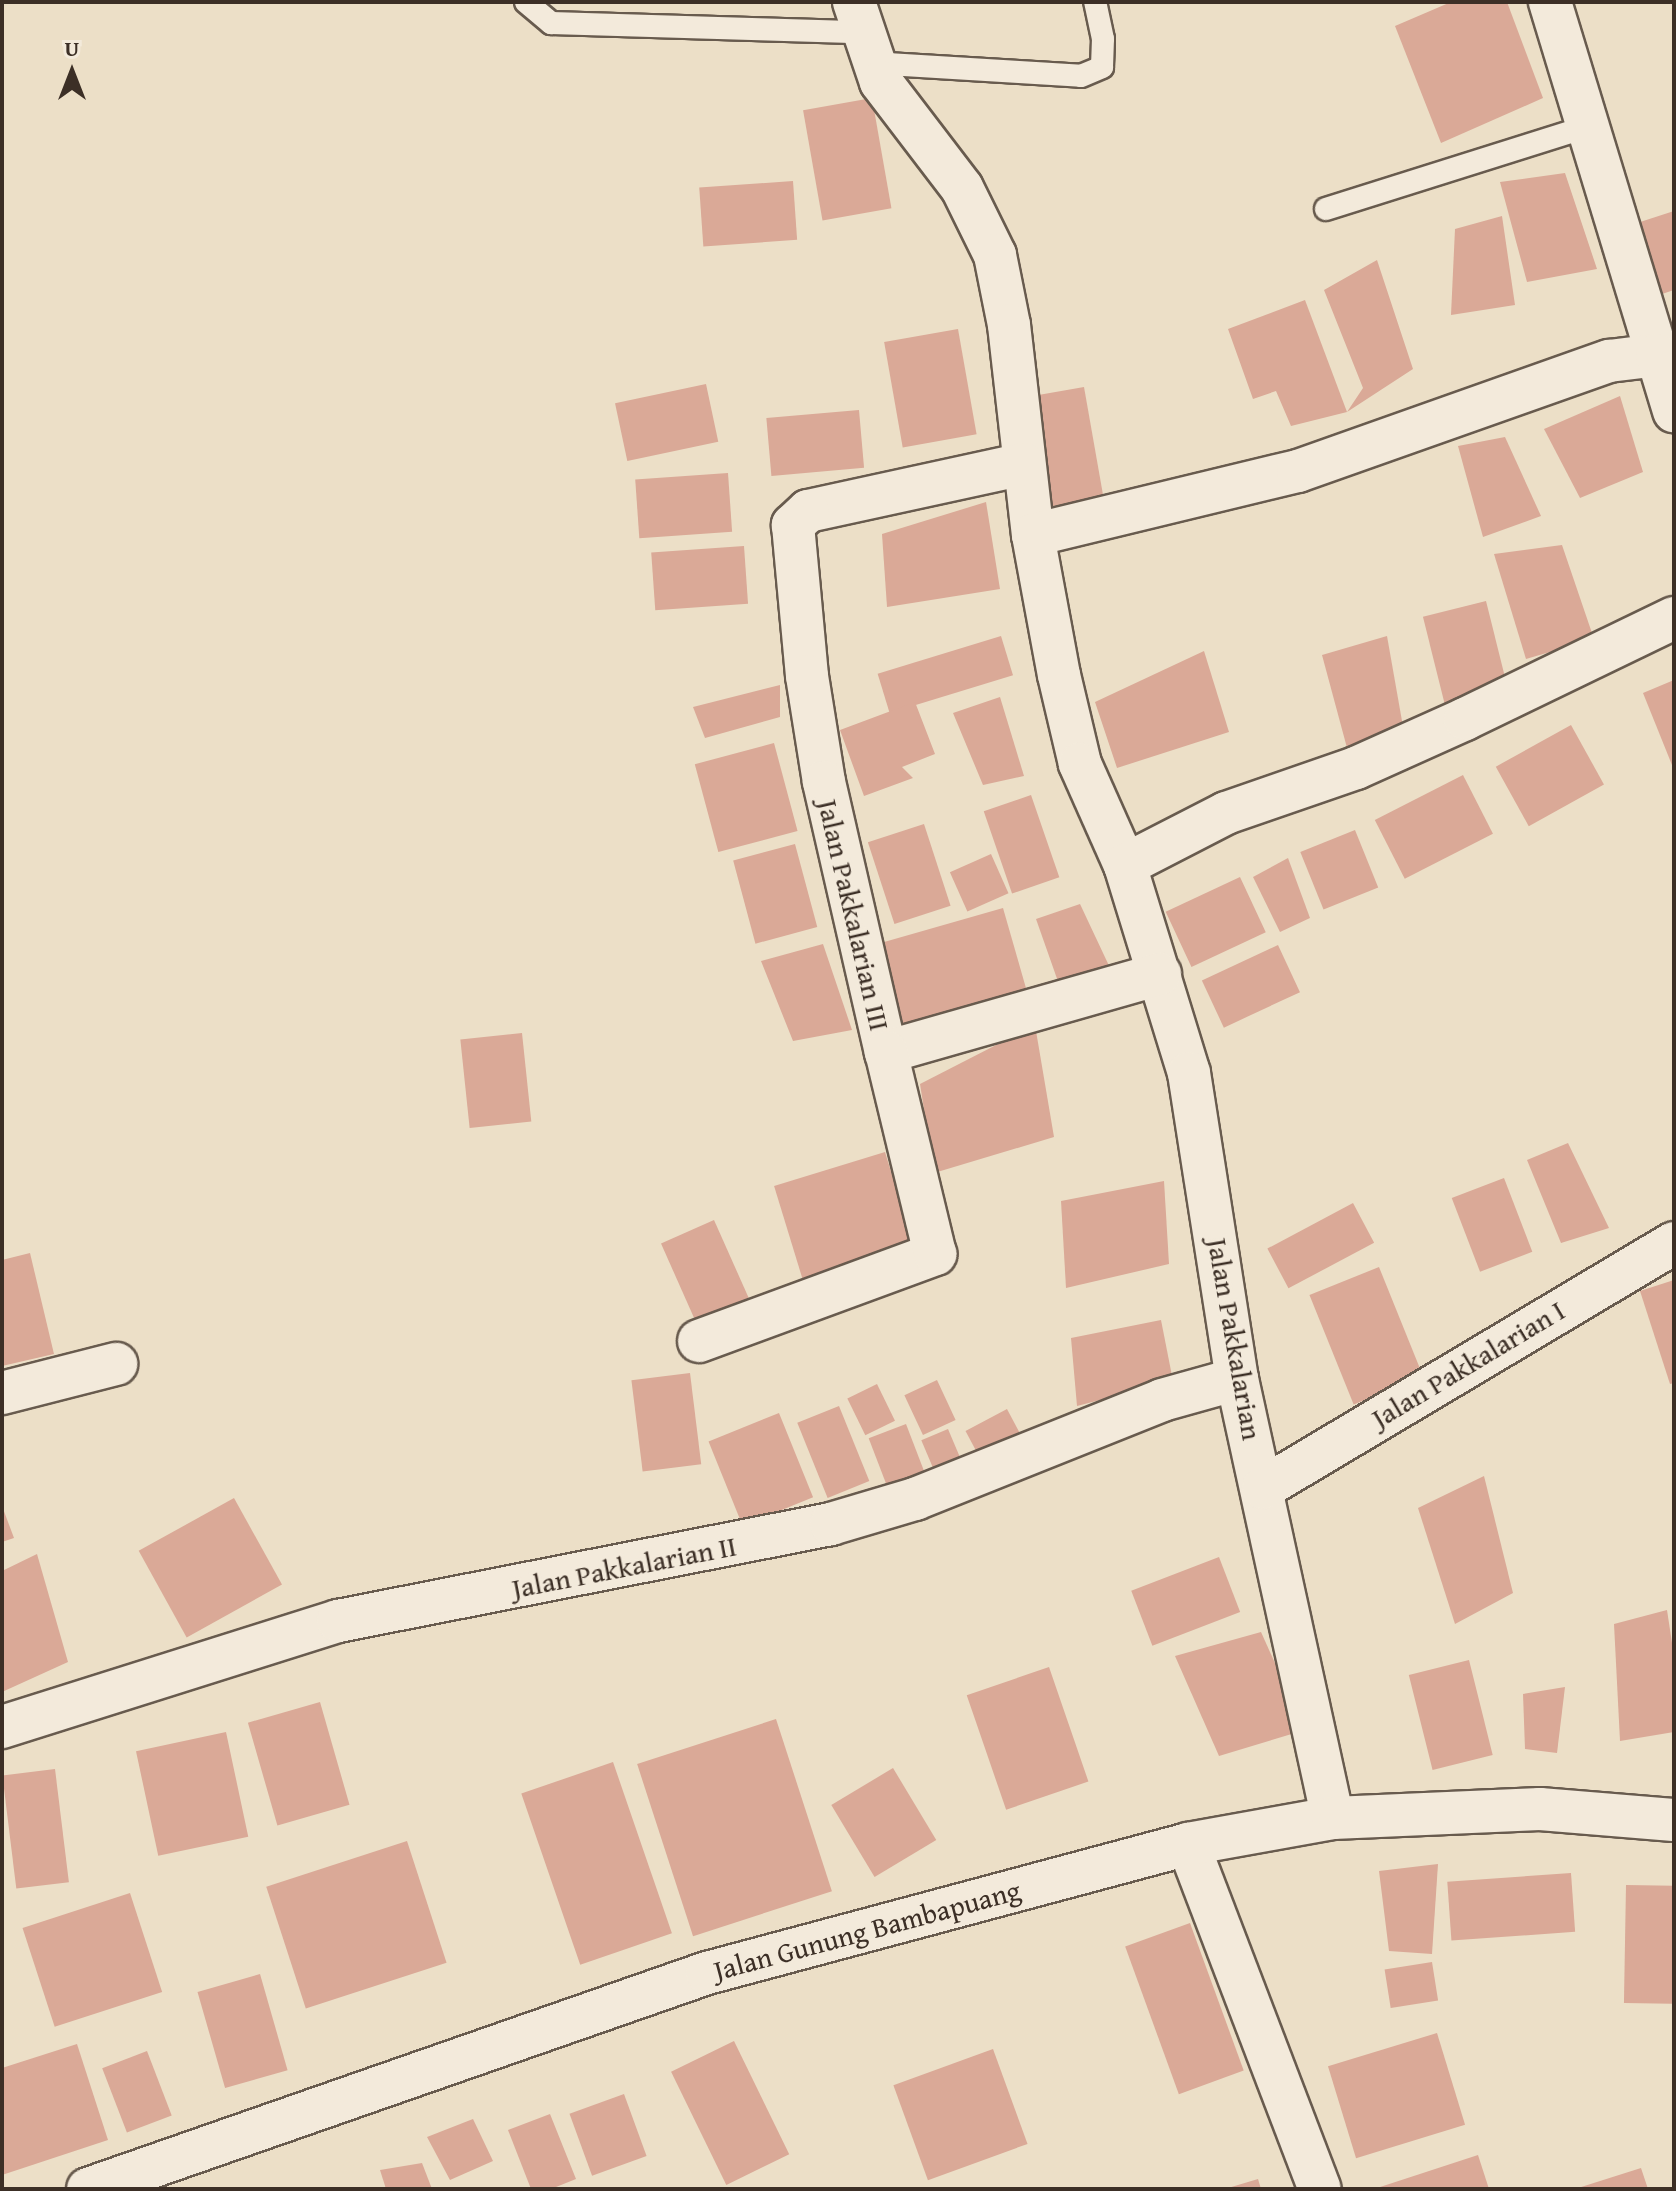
<!DOCTYPE html>
<html>
<head>
<meta charset="utf-8">
<style>
	body { margin:0 }
	#map { position:relative; width:1676px; height:2191px; overflow:hidden; background:#ecdfc7; font-family:"Gentium Book Plus",serif }
	div>[style] { position:absolute }
	.building>* { inset:0; background:#daa997; transform-origin:0 0 }
	.roads { filter:drop-shadow(2px 0 #685b4e) drop-shadow(-2px 0 #685b4e) drop-shadow(0 2px #685b4e) drop-shadow(0 -2px #685b4e) }
	.service>* { height:22px; margin:-11px; padding:0 11px; transform-origin:11px; border-radius:11px; background:#f3eadb }
	.minor>* { height:42px; margin:-21px; padding:0 21px; transform-origin:21px; border-radius:21px; background:#f3eadb }
	span { translate:-50% -50%; white-space:nowrap; text-align:center; line-height:1.15; -webkit-text-stroke:6px #f3eadb; paint-order:stroke }
	.street-label { font-size:28px; color:#3c2f26 }
	.frame { position:absolute; inset:0; border:4px solid #3c2f26; pointer-events:none }
	.north { position:absolute; left:32px; top:32px; width:80px; height:80px; -webkit-text-stroke:6px #f3eadb; paint-order:stroke; rotate:0deg; font-size:22px; font-weight:700; line-height:32px; text-align:center; color:#3c2f26 }
	.north::after { content:''; display:block; margin:auto; width:28px; height:36px; background:#3c2f26; clip-path:polygon(50% 0,100% 100%,50% 72%,0 100%) }
</style>
</head>
<body>
<div id="map">
	<div class="building">
		<i style="clip-path:polygon(1451px 2px,1507px 2px,1543px 98px,1441px 143px,1395px 26px)"></i>
		<i style="left:872px;top:98px;width:112px;height:70px;rotate:80deg"></i>
		<i style="clip-path:polygon(1565px 173px,1597px 269px,1527px 282px,1500px 182px)"></i>
		<i style="left:793px;top:181px;width:59px;height:94px;rotate:86deg"></i>
		<i style="clip-path:polygon(1674px 211px,1674px 290px,1659px 295px,1634px 224px)"></i>
		<i style="clip-path:polygon(1502px 216px,1515px 305px,1451px 315px,1455px 229px)"></i>
		<i style="clip-path:polygon(1377px 260px,1413px 369px,1347px 412px,1363px 388px,1324px 290px)"></i>
		<i style="clip-path:polygon(1305px 300px,1347px 412px,1291px 426px,1276px 391px,1253px 399px,1228px 329px)"></i>
		<i style="left:958px;top:329px;width:107px;height:75px;rotate:80deg"></i>
		<i style="left:706px;top:384px;width:59px;height:93px;rotate:78deg"></i>
		<i style="left:1084px;top:387px;width:112px;height:55px;rotate:80deg"></i>
		<i style="clip-path:polygon(1620px 396px,1643px 472px,1580px 498px,1544px 429px)"></i>
		<i style="left:859px;top:410px;width:58px;height:93px;rotate:85deg"></i>
		<i style="clip-path:polygon(1505px 437px,1541px 516px,1483px 537px,1458px 446px)"></i>
		<i style="left:728px;top:473px;width:59px;height:93px;rotate:86deg"></i>
		<i style="clip-path:polygon(986px 502px,1000px 589px,887px 607px,882px 534px)"></i>
		<i style="clip-path:polygon(1562px 545px,1594px 639px,1526px 659px,1494px 554px)"></i>
		<i style="left:744px;top:546px;width:58px;height:93px;rotate:86deg"></i>
		<i style="left:1486px;top:601px;width:93px;height:65px;rotate:76deg"></i>
		<i style="left:1001px;top:636px;width:41px;height:129px;rotate:73deg"></i>
		<i style="clip-path:polygon(1387px 636px,1405px 738px,1350px 759px,1322px 655px)"></i>
		<i style="clip-path:polygon(1204px 651px,1229px 732px,1117px 768px,1095px 702px)"></i>
		<i style="clip-path:polygon(1674px 680px,1674px 770px,1643px 693px)"></i>
		<i style="clip-path:polygon(780px 685px,780px 717px,705px 738px,693px 707px)"></i>
		<i style="clip-path:polygon(1000px 697px,1024px 776px,983px 785px,953px 713px)"></i>
		<i style="clip-path:polygon(915px 702px,935px 754px,902px 767px,913px 778px,864px 796px,840px 730px)"></i>
		<i style="left:1571px;top:725px;width:68px;height:86px;rotate:61deg"></i>
		<i style="left:774px;top:743px;width:91px;height:82px;rotate:75deg"></i>
		<i style="left:1463px;top:775px;width:66px;height:99px;rotate:63deg"></i>
		<i style="left:1031px;top:795px;width:87px;height:50px;rotate:71deg"></i>
		<i style="left:924px;top:824px;width:86px;height:59px;rotate:72deg"></i>
		<i style="left:1355px;top:830px;width:62px;height:59px;rotate:68deg"></i>
		<i style="left:795px;top:844px;width:86px;height:64px;rotate:75deg"></i>
		<i style="left:991px;top:854px;width:43px;height:45px;rotate:66deg"></i>
		<i style="clip-path:polygon(1288px 858px,1310px 918px,1280px 932px,1253px 877px)"></i>
		<i style="left:1240px;top:877px;width:61px;height:82px;rotate:65deg"></i>
		<i style="clip-path:polygon(1080px 904px,1111px 970px,1061px 990px,1036px 919px)"></i>
		<i style="left:1003px;top:908px;width:91px;height:130px;rotate:74deg"></i>
		<i style="clip-path:polygon(823px 944px,852px 1030px,793px 1041px,761px 961px)"></i>
		<i style="left:1278px;top:945px;width:52px;height:84px;rotate:65deg"></i>
		<i style="clip-path:polygon(1035px 1025px,1054px 1137px,934px 1173px,920px 1084px)"></i>
		<i style="left:522px;top:1033px;width:89px;height:62px;rotate:84deg"></i>
		<i style="clip-path:polygon(1568px 1143px,1609px 1228px,1561px 1243px,1527px 1160px)"></i>
		<i style="left:885px;top:1152px;width:102px;height:116px;rotate:73deg"></i>
		<i style="left:1504px;top:1178px;width:79px;height:56px;rotate:69deg"></i>
		<i style="clip-path:polygon(1164px 1181px,1169px 1264px,1066px 1288px,1061px 1201px)"></i>
		<i style="left:1353px;top:1203px;width:45px;height:97px;rotate:62deg"></i>
		<i style="left:714px;top:1220px;width:92px;height:58px;rotate:66deg"></i>
		<i style="clip-path:polygon(30px 1253px,54px 1354px,2px 1366px,2px 1260px)"></i>
		<i style="left:1379px;top:1267px;width:118px;height:75px;rotate:68deg"></i>
		<i style="clip-path:polygon(1674px 1280px,1674px 1383px,1670px 1384px,1640px 1291px)"></i>
		<i style="clip-path:polygon(1161px 1320px,1173px 1381px,1077px 1406px,1071px 1338px)"></i>
		<i style="left:690px;top:1373px;width:92px;height:59px;rotate:83deg"></i>
		<i style="left:937px;top:1380px;width:44px;height:36px;rotate:65deg"></i>
		<i style="left:877px;top:1384px;width:41px;height:33px;rotate:64deg"></i>
		<i style="left:839px;top:1406px;width:81px;height:45px;rotate:68deg"></i>
		<i style="left:1007px;top:1409px;width:34px;height:47px;rotate:62deg"></i>
		<i style="left:779px;top:1413px;width:91px;height:76px;rotate:68deg"></i>
		<i style="left:906px;top:1424px;width:53px;height:40px;rotate:69deg"></i>
		<i style="left:948px;top:1429px;width:39px;height:29px;rotate:67deg"></i>
		<i style="clip-path:polygon(1484px 1476px,1513px 1593px,1455px 1624px,1418px 1508px)"></i>
		<i style="left:234px;top:1498px;width:99px;height:109px;rotate:61deg"></i>
		<i style="clip-path:polygon(2px 1506px,14px 1538px,2px 1542px)"></i>
		<i style="clip-path:polygon(37px 1554px,68px 1662px,2px 1692px,2px 1571px)"></i>
		<i style="left:1219px;top:1557px;width:59px;height:94px;rotate:69deg"></i>
		<i style="clip-path:polygon(1667px 1610px,1674px 1656px,1674px 1732px,1620px 1741px,1614px 1624px)"></i>
		<i style="clip-path:polygon(1261px 1632px,1305px 1730px,1219px 1756px,1175px 1656px)"></i>
		<i style="left:1469px;top:1660px;width:98px;height:62px;rotate:76deg"></i>
		<i style="left:1049px;top:1667px;width:121px;height:87px;rotate:71deg"></i>
		<i style="clip-path:polygon(1565px 1687px,1557px 1753px,1525px 1749px,1523px 1694px)"></i>
		<i style="left:320px;top:1702px;width:107px;height:75px;rotate:74deg"></i>
		<i style="left:776px;top:1719px;width:181px;height:146px;rotate:72deg"></i>
		<i style="left:226px;top:1732px;width:107px;height:92px;rotate:78deg"></i>
		<i style="left:613px;top:1762px;width:181px;height:97px;rotate:71deg"></i>
		<i style="left:893px;top:1768px;width:84px;height:72px;rotate:59deg"></i>
		<i style="left:55px;top:1769px;width:114px;height:53px;rotate:83deg"></i>
		<i style="left:407px;top:1841px;width:128px;height:148px;rotate:72deg"></i>
		<i style="clip-path:polygon(1438px 1864px,1432px 1954px,1389px 1951px,1379px 1871px)"></i>
		<i style="left:1571px;top:1873px;width:59px;height:124px;rotate:86deg"></i>
		<i style="left:1626px;top:1885px;width:48px;height:118px;rotate:1deg"></i>
		<i style="left:130px;top:1893px;width:104px;height:113px;rotate:72deg"></i>
		<i style="left:1190px;top:1923px;width:157px;height:69px;rotate:70deg"></i>
		<i style="left:1432px;top:1962px;width:39px;height:48px;rotate:81deg"></i>
		<i style="left:260px;top:1974px;width:100px;height:65px;rotate:74deg"></i>
		<i style="left:1437px;top:2033px;width:96px;height:114px;rotate:73deg"></i>
		<i style="left:734px;top:2041px;width:126px;height:70px;rotate:64deg"></i>
		<i style="clip-path:polygon(77px 2044px,108px 2140px,2px 2175px,2px 2068px)"></i>
		<i style="left:993px;top:2049px;width:101px;height:106px;rotate:70deg"></i>
		<i style="left:147px;top:2051px;width:69px;height:48px;rotate:69deg"></i>
		<i style="left:624px;top:2094px;width:66px;height:58px;rotate:70deg"></i>
		<i style="clip-path:polygon(550px 2114px,576px 2179px,551px 2189px,531px 2189px,508px 2130px)"></i>
		<i style="clip-path:polygon(473px 2119px,493px 2161px,450px 2180px,427px 2137px)"></i>
		<i style="clip-path:polygon(1478px 2155px,1489px 2189px,1378px 2189px,1377px 2188px)"></i>
		<i style="clip-path:polygon(422px 2163px,432px 2189px,386px 2189px,380px 2170px)"></i>
		<i style="clip-path:polygon(1641px 2168px,1648px 2189px,1578px 2189px,1578px 2188px)"></i>
		<i style="clip-path:polygon(1258px 2179px,1261px 2189px,1229px 2189px,1228px 2188px)"></i>
	</div>
	<div class="roads">
		<div class="service">
			<i style="left:526px;top:2px;width:33px;rotate:40deg"></i>
			<i style="left:551px;top:23px;width:309px;rotate:1.7deg"></i>
			<i style="left:871px;top:63px;width:210px;rotate:3.5deg"></i>
			<i style="left:1081px;top:76px;width:23px;rotate:-23deg"></i>
			<i style="left:1102px;top:67px;width:28px;rotate:-88deg"></i>
			<i style="left:1103px;top:39px;width:38px;rotate:-102deg"></i>
			<i style="left:1326px;top:209px;width:276px;rotate:-17.5deg"></i>
		</div>
		<div class="minor">
			<i style="left:854px;top:2px;width:84px;rotate:71.4deg"></i>
			<i style="left:881px;top:82px;width:133px;rotate:52.6deg"></i>
			<i style="left:962px;top:188px;width:75px;rotate:63.8deg"></i>
			<i style="left:995px;top:255px;width:71px;rotate:78.7deg"></i>
			<i style="left:1009px;top:325px;width:211px;rotate:83.5deg"></i>
			<i style="left:1033px;top:535px;width:142px;rotate:79.5deg"></i>
			<i style="left:1059px;top:675px;width:91px;rotate:76.7deg"></i>
			<i style="left:1080px;top:764px;width:111px;rotate:66deg"></i>
			<i style="left:1125px;top:865px;width:218px;rotate:72.9deg"></i>
			<i style="left:1189px;top:1073px;width:310px;rotate:81.1deg"></i>
			<i style="left:1237px;top:1379px;width:449px;rotate:77.7deg"></i>
			<i style="left:1550px;top:2px;width:369px;rotate:73.1deg"></i>
			<i style="left:1024px;top:464px;width:221px;rotate:167.7deg"></i>
			<i style="left:808px;top:511px;width:21px;rotate:137deg"></i>
			<i style="left:793px;top:525px;width:152px;rotate:84.7deg"></i>
			<i style="left:807px;top:676px;width:107px;rotate:80.9deg"></i>
			<i style="left:824px;top:782px;width:277px;rotate:77.1deg"></i>
			<i style="left:886px;top:1052px;width:285px;rotate:-15.9deg"></i>
			<i style="left:1033px;top:535px;width:273px;rotate:-13.6deg"></i>
			<i style="left:1298px;top:471px;width:330px;rotate:-19.5deg"></i>
			<i style="left:1609px;top:361px;width:48px;rotate:-7.1deg"></i>
			<i style="left:1657px;top:355px;width:59px;rotate:73.1deg"></i>
			<i style="left:1125px;top:865px;width:114px;rotate:-27.2deg"></i>
			<i style="left:1226px;top:813px;width:138px;rotate:-19.1deg"></i>
			<i style="left:1356px;top:768px;width:120px;rotate:-24.2deg"></i>
			<i style="left:1465px;top:719px;width:232px;rotate:-25.8deg"></i>
			<i style="left:699px;top:1341px;width:252px;rotate:-20.2deg"></i>
			<i style="left:935px;top:1254px;width:208px;rotate:-103.6deg"></i>
			<i style="left:2px;top:1393px;width:118px;rotate:-14.3deg"></i>
			<i style="left:1263px;top:1488px;width:478px;rotate:-30.8deg"></i>
			<i style="left:2px;top:1727px;width:352px;rotate:-17.5deg"></i>
			<i style="left:338px;top:1621px;width:502px;rotate:-11.13deg"></i>
			<i style="left:831px;top:1524px;width:88px;rotate:-16.6deg"></i>
			<i style="left:915px;top:1499px;width:266px;rotate:-21.8deg"></i>
			<i style="left:1162px;top:1400px;width:78px;rotate:-15.6deg"></i>
			<i style="left:1188px;top:1844px;width:369px;rotate:69.1deg"></i>
			<i style="left:88px;top:2189px;width:656px;rotate:-19.24deg"></i>
			<i style="left:707px;top:1973px;width:498px;rotate:-15deg"></i>
			<i style="left:1188px;top:1844px;width:147px;rotate:-10.2deg"></i>
			<i style="left:1333px;top:1818px;width:207px;rotate:-2.5deg"></i>
			<i style="left:1540px;top:1809px;width:134px;rotate:4.7deg"></i>
		</div>
	</div>
	<div class="street-label">
		<span style="left:854px;top:915px;rotate:77deg">Jalan Pakkalarian III</span>
		<span style="left:1235px;top:1339px;rotate:80deg">Jalan Pakkalarian</span>
		<span style="left:1468px;top:1364px;rotate:-31deg">Jalan Pakkalarian I</span>
		<span style="left:624px;top:1567px;rotate:-11deg">Jalan Pakkalarian II</span>
		<span style="left:867px;top:1930px;rotate:-15deg">Jalan Gunung Bambapuang</span>
	</div>
	<div class="frame"></div>
	<div class="north">U</div>
</div>
</body>
</html>
